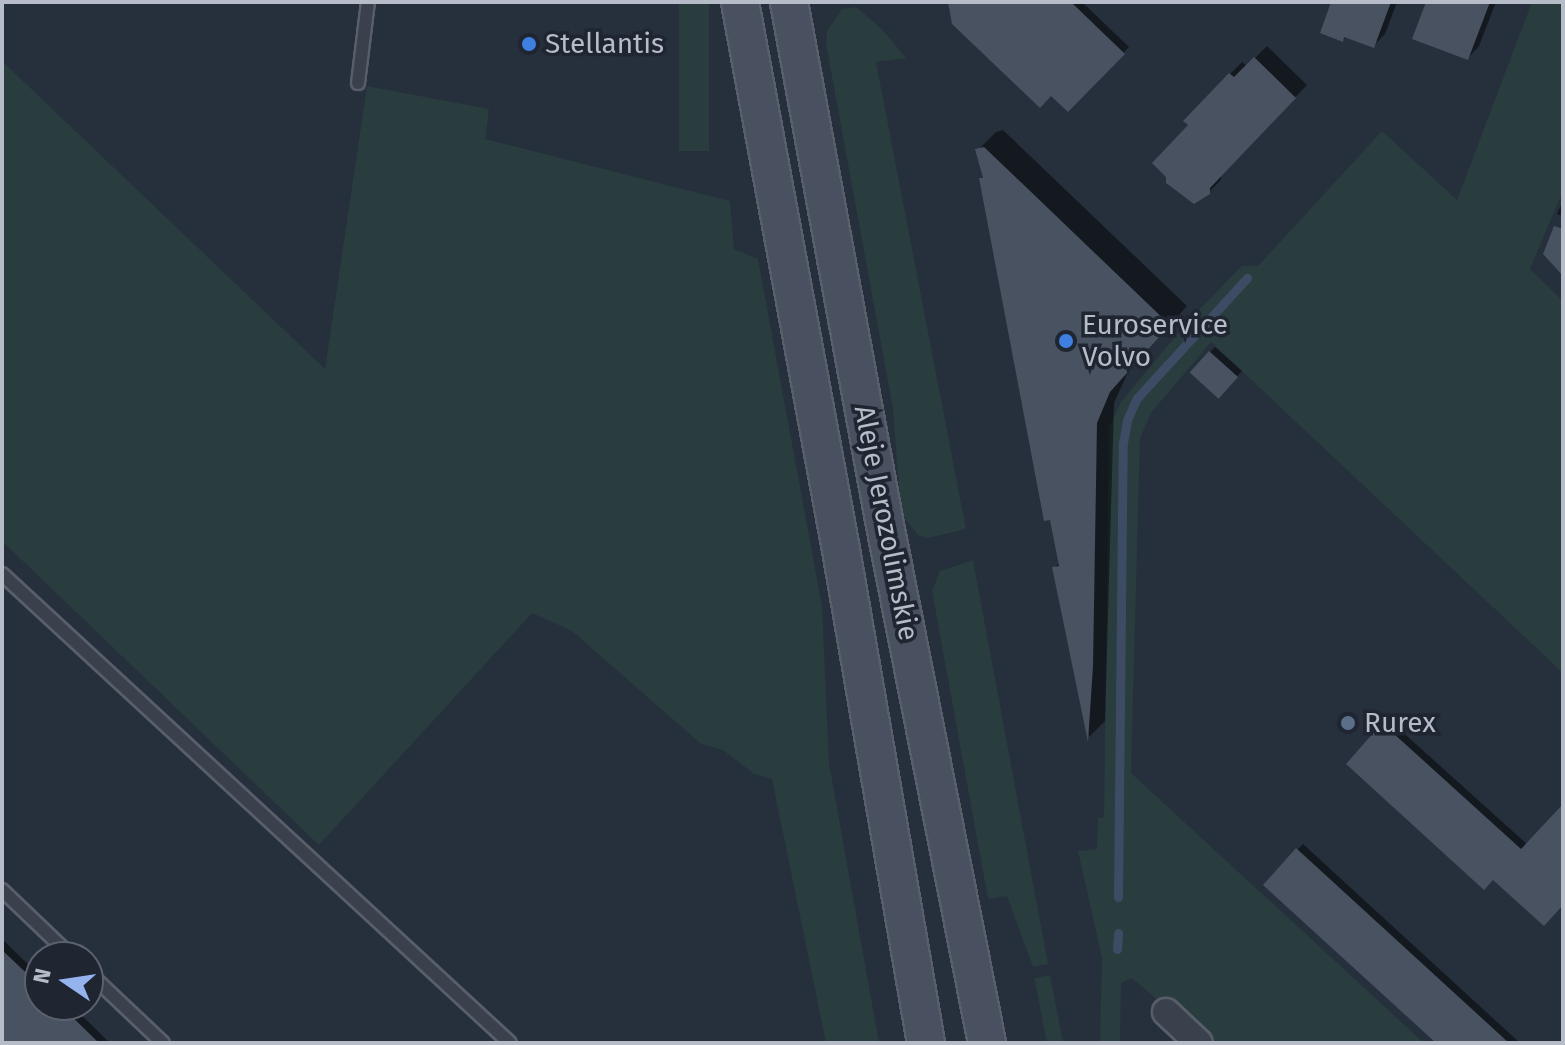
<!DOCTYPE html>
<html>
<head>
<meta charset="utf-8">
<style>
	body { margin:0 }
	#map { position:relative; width:1565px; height:1045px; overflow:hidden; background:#262f3c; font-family:"Fira Sans",sans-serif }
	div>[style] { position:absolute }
	.green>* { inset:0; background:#293c3e; transform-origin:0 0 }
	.shadow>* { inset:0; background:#0007 }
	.stream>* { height:9px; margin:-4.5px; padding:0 4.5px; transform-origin:4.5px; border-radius:4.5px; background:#3d4c64 }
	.building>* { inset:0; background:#485260; transform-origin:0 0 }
	.roads { filter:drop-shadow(2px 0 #585f6b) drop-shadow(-2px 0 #585f6b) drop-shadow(0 2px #585f6b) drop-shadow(0 -2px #585f6b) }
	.service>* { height:12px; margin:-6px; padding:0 6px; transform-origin:6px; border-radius:6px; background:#3a414d }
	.minor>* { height:26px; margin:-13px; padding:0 13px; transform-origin:13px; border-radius:13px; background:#3a414d }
	.secondary>* { height:36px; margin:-18px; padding:0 18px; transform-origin:18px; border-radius:18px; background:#49505f }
	.dots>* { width:22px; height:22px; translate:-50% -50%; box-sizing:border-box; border:4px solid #1f2632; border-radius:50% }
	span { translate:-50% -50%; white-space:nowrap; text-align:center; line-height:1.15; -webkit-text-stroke:7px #1f2632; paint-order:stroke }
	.poi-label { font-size:28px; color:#b6bcc8 }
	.left { translate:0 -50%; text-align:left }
	.street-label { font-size:28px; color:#b6bcc8 }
	.frame { position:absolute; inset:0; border:4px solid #b6bcc8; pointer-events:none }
	.north { position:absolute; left:24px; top:941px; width:80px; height:80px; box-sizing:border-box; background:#1f2632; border:2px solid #5b626e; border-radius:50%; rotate:283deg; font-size:22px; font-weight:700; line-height:32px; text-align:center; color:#b6bcc8 }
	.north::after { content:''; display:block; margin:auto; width:28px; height:36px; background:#94b3ef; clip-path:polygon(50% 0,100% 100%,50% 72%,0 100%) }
</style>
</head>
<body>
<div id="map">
	<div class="green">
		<i style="left:679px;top:2px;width:30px;height:149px"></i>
		<i style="clip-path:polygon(1532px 2px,1563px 2px,1563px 191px,1530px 269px,1563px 301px,1563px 673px,1211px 342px,1151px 413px,1140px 438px,1131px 773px,1424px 1043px,1208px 1043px,1132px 978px,1121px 983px,1120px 1043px,1100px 1043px,1102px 958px,1078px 851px,1097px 849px,1098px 818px,1104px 817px,1109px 427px,1121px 402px,1188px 321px,1242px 266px,1258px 266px,1382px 131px,1457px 200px)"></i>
		<i style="clip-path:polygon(856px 7px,882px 29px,906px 58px,876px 62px,966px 529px,928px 538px,918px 535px,901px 514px,893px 409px,826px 44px,827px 31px,842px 9px)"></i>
		<i style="clip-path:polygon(2px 61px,325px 369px,367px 86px,489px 109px,485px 139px,730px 201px,734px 249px,758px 259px,822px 606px,829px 763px,879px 1043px,826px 1043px,772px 779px,754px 774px,723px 750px,701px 744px,572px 631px,532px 613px,319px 845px,2px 541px)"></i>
		<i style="clip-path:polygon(973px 560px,1048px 964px,1033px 967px,1007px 896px,988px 899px,932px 591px,940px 571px)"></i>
		<i style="left:1050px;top:975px;width:69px;height:16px;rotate:79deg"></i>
	</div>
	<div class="shadow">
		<i style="clip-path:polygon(950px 2px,1082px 2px,1129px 47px,1068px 110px)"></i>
		<i style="clip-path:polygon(1333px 2px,1397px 2px,1385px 34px,1373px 46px,1346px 36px,1342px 40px)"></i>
		<i style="clip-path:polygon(1426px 2px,1496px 2px,1479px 46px,1468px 58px,1415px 38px)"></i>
		<i style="clip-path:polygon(1267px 46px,1307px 85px,1221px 174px,1221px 180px,1209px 192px,1190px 125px,1230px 74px,1242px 62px,1247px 66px)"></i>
		<i style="clip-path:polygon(1003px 130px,1187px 306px,1128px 372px,1114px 403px,1105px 721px,1089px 737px,1055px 567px,1061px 562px,981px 179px,984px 176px,978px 150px,996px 132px)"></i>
		<i style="clip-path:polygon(1563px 201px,1563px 216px,1557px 214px)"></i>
		<i style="clip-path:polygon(1215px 347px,1242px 371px,1219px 396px,1210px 352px)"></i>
		<i style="clip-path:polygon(1388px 719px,1528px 845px,1563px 807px,1563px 903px,1493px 877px,1349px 764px)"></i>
		<i style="clip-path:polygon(1303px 844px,1520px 1043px,1439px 1043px,1265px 884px)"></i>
		<i style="clip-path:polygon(2px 939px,40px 976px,40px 1005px,71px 1005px,110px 1043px,2px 1043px)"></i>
	</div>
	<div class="stream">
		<i style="left:1118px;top:897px;width:454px;rotate:-89.4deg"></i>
		<i style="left:1123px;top:443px;width:23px;rotate:-80deg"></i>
		<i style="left:1127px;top:420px;width:24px;rotate:-66deg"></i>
		<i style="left:1137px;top:398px;width:163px;rotate:-47.5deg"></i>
		<i style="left:1117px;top:949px;width:16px;rotate:-86deg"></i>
	</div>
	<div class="building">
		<i style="clip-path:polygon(948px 2px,1071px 2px,1125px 54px,1068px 112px,1051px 96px,1040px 108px,952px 24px)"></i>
		<i style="clip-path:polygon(1331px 2px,1391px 2px,1374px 48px,1344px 37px,1343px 42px,1320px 33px)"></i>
		<i style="clip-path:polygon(1426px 2px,1490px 2px,1468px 60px,1412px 39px)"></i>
		<i style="clip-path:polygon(1254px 57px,1296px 98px,1210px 188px,1210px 194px,1194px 204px,1166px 183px,1166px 177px,1152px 163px,1188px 125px,1183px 121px,1229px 73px,1234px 77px)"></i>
		<i style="clip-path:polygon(984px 147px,1170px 325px,1110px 392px,1097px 423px,1093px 666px,1088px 742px,1052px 567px,1059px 566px,1050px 520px,1044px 521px,979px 178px,983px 178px,975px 149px)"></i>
		<i style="clip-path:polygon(1554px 226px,1563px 229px,1563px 276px,1543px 254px)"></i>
		<i style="left:1209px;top:351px;width:39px;height:29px;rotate:42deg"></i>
		<i style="clip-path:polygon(1382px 723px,1521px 849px,1563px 804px,1563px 905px,1544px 926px,1493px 880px,1484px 890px,1346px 764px)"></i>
		<i style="clip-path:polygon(1296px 848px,1509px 1043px,1436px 1043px,1263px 885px)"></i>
		<i style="clip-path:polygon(2px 950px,40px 986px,40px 1005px,60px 1005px,99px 1043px,2px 1043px)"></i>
	</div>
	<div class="roads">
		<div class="service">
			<i style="left:358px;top:83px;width:82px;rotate:-83deg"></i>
			<i style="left:2px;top:574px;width:691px;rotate:42.71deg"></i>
			<i style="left:2px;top:890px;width:97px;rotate:43.7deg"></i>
			<i style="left:88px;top:972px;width:103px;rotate:43.4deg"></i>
		</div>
		<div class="minor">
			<i style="left:1166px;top:1012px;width:45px;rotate:43.2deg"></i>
		</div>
		<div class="secondary">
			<i style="left:740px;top:2px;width:551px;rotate:79.55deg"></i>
			<i style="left:840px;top:544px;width:506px;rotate:80.22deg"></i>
			<i style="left:789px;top:2px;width:532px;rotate:79.6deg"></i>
			<i style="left:885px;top:525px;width:528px;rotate:78.86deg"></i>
		</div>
	</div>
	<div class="dots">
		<i style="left:529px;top:44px;background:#3f7fe0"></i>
		<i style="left:1066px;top:341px;background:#3f7fe0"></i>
		<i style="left:1348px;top:723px;background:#5c6f8a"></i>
	</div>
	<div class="poi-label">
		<span class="left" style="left:545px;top:44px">Stellantis</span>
		<span class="left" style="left:1082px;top:341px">Euroservice<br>Volvo</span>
		<span class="left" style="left:1364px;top:723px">Rurex</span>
	</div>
	<div class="street-label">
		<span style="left:886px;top:523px;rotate:79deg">Aleje Jerozolimskie</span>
	</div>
	<div class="frame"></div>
	<div class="north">N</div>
</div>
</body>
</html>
